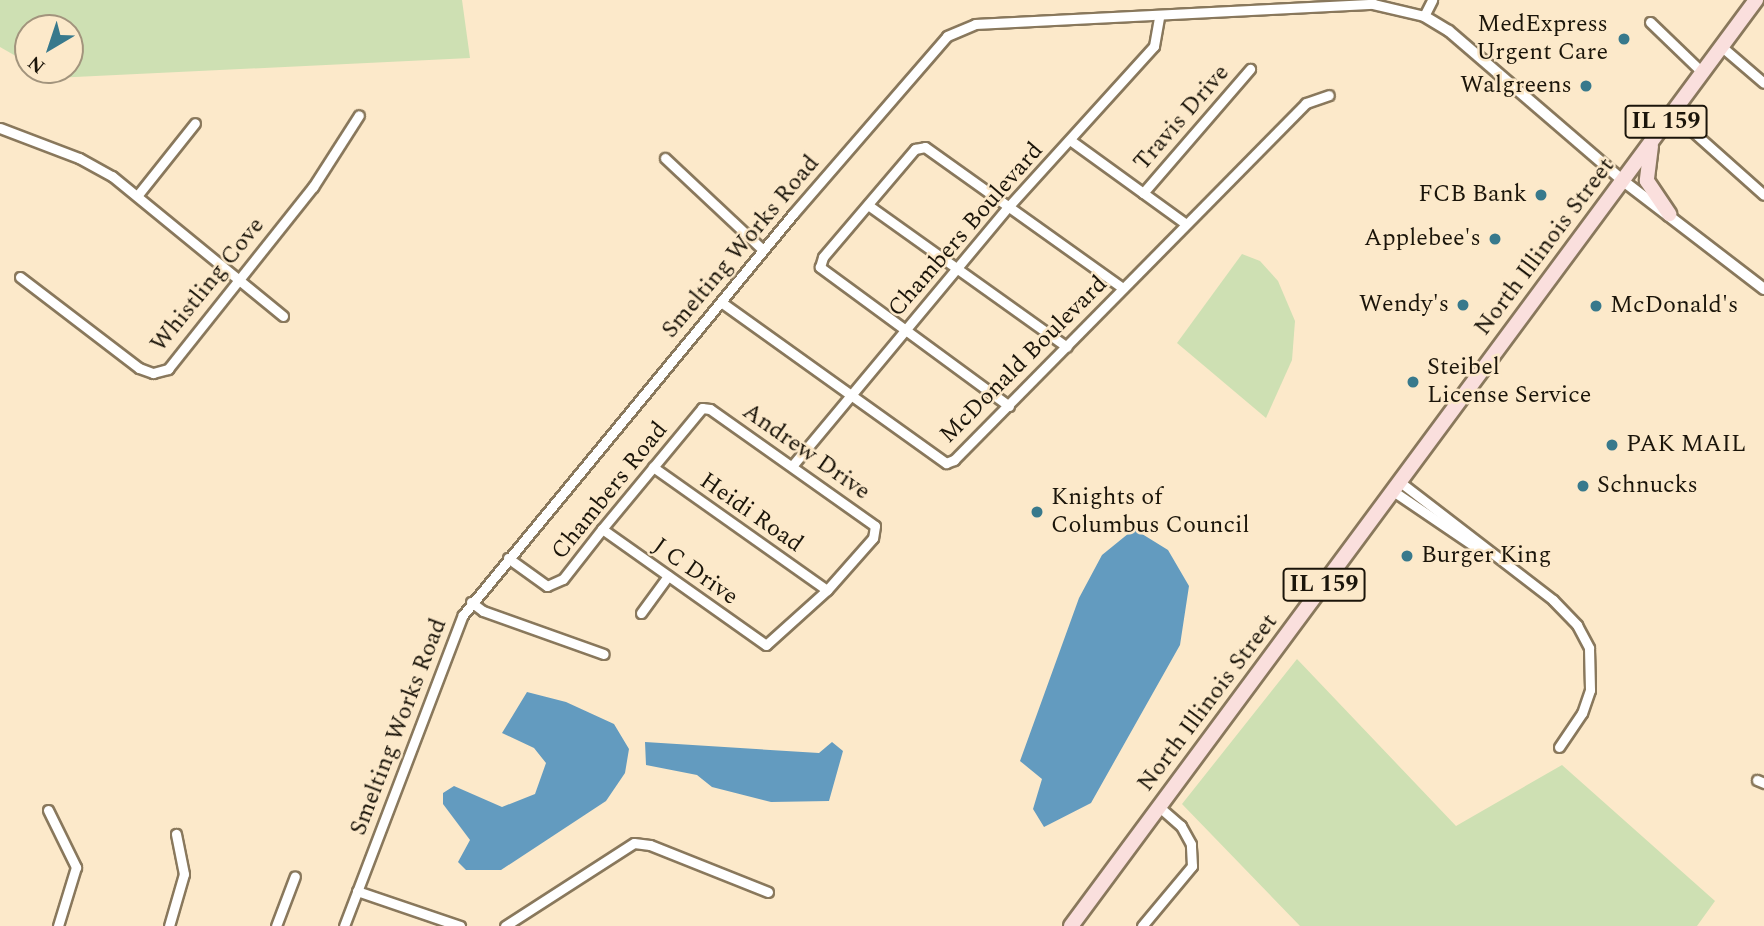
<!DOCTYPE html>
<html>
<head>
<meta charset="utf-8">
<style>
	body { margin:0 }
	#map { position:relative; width:1764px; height:926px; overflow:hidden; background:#fce9ca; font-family:Spectral,serif }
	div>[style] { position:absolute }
	.green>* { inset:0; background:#cee0b3 }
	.water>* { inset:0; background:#639bbf }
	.roads { filter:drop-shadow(2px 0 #89785c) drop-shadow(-2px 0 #89785c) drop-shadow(0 2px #89785c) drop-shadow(0 -2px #89785c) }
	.minor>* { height:9px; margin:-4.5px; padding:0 4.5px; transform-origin:4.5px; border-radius:4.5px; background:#fff }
	.tertiary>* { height:10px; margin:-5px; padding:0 5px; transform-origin:5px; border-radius:5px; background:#fff }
	.primary>* { height:14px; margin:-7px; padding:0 7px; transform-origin:7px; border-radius:7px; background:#fadfdd }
	.dots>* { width:19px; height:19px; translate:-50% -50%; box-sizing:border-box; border:4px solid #fce9ca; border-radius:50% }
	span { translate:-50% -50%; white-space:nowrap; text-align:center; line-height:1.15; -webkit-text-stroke:5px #fce9ca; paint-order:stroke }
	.shield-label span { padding:2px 5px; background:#fce9ca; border:2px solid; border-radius:5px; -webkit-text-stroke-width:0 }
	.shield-label { font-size:23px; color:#1b150a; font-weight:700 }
	.poi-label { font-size:24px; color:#1b150a }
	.right { translate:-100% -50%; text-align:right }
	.left { translate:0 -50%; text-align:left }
	.street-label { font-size:24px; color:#1b150a }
	.north { position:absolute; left:14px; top:14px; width:70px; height:70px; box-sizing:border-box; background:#fce9ca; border:2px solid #a2947d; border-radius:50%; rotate:219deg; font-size:19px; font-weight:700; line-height:28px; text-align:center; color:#1b150a }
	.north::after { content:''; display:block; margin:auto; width:24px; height:32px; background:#38798c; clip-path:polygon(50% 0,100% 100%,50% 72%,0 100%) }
</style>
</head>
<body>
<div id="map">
	<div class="green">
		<i style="clip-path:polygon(0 0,462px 0,470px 58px,54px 78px,40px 70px,70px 70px,70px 28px,28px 28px,28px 63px,0 47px)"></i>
		<i style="clip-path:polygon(1242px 254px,1260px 261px,1278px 281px,1295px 321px,1292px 360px,1266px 418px,1177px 343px)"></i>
		<i style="clip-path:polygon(1297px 659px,1456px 826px,1562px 765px,1715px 901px,1697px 926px,1300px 926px,1182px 804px)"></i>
	</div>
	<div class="water">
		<i style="clip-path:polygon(1134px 529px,1168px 550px,1189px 586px,1180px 645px,1091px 803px,1044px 827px,1033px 809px,1042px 779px,1020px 761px,1079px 598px,1102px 555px)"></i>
		<i style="clip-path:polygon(527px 692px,566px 702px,614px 724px,629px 749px,625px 773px,606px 801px,501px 870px,466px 870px,458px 862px,470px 840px,443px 804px,443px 793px,454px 786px,502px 807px,535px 794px,546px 763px,534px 748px,502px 733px)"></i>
		<i style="clip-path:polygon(645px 742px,819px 753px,832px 742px,843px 751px,829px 801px,771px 802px,712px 787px,697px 775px,646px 765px)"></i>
	</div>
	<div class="roads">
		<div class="minor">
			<i style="left:1650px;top:22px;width:72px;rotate:43.9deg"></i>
			<i style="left:1722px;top:47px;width:55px;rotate:40.6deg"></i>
			<i style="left:1672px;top:113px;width:123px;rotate:41.7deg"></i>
			<i style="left:0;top:128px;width:85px;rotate:20.8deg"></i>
			<i style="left:79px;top:158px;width:38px;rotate:29deg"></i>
			<i style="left:112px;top:176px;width:221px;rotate:39.3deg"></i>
			<i style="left:1070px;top:140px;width:143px;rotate:35.9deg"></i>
			<i style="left:665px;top:158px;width:134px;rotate:43.2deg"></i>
			<i style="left:1143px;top:193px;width:164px;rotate:-49.2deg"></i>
			<i style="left:137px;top:196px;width:93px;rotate:-51.5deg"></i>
			<i style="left:868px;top:205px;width:244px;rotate:35.5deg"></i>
			<i style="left:20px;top:277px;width:150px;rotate:37.4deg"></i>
			<i style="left:139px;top:368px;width:15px;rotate:20deg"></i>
			<i style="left:153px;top:373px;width:16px;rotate:-15deg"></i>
			<i style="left:168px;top:369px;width:233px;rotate:-51.5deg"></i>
			<i style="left:313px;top:187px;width:85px;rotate:-57.4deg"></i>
			<i style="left:721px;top:302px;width:277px;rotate:35.6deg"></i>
			<i style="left:946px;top:463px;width:9px;rotate:-21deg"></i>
			<i style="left:954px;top:460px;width:501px;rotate:-45.4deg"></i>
			<i style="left:1306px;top:103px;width:24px;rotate:-19deg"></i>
			<i style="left:1009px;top:406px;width:235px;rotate:-143.7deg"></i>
			<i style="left:820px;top:267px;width:10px;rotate:-73deg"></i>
			<i style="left:823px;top:257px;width:142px;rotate:-49.6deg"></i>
			<i style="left:915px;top:149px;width:10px;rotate:-11deg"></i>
			<i style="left:925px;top:147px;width:243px;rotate:35.5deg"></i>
			<i style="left:792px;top:466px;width:339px;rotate:-50.2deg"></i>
			<i style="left:1009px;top:206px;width:216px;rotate:-47.8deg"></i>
			<i style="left:1154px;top:46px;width:29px;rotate:-80deg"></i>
			<i style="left:653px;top:467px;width:213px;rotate:35.3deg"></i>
			<i style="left:1400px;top:482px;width:193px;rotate:37.6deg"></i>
			<i style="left:1553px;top:600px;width:35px;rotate:46deg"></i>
			<i style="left:1577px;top:625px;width:26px;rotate:62deg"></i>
			<i style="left:1589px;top:648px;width:42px;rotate:88.6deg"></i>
			<i style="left:1590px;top:690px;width:24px;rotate:109deg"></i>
			<i style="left:1582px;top:713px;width:41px;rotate:124.1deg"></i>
			<i style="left:1393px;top:491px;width:114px;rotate:34.2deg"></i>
			<i style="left:508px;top:558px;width:48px;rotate:35.7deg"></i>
			<i style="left:547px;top:586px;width:17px;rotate:-24deg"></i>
			<i style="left:563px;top:579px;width:63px;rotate:-52deg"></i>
			<i style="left:602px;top:529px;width:157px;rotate:-50.4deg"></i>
			<i style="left:702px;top:408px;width:8px;rotate:7deg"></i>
			<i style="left:710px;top:409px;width:202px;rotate:35.3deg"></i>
			<i style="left:875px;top:526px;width:12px;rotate:99deg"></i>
			<i style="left:873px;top:538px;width:69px;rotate:131.5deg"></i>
			<i style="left:827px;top:590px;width:82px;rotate:138deg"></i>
			<i style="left:766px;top:645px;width:201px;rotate:-144.7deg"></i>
			<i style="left:471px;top:602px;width:15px;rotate:37deg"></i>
			<i style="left:483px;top:611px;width:128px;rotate:19.6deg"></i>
			<i style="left:641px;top:613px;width:46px;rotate:-53.9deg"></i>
			<i style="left:1757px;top:780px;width:8px;rotate:23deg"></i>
			<i style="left:48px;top:810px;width:64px;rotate:63.8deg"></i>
			<i style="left:76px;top:867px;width:62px;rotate:107deg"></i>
			<i style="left:357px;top:891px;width:109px;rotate:18.8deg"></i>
			<i style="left:169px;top:926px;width:54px;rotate:-73.9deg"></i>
			<i style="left:184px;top:874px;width:41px;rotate:-101.3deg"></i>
			<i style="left:276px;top:926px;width:53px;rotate:-69.2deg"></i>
			<i style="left:344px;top:926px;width:333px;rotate:-69.1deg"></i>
			<i style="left:463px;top:615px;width:519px;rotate:-50.55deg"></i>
			<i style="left:793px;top:214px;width:235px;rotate:-49.1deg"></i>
			<i style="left:947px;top:36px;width:30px;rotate:-23deg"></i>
			<i style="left:975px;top:24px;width:399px;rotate:-2.9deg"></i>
			<i style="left:1373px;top:4px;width:52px;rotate:13.2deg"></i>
			<i style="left:1424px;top:16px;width:18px;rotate:-63deg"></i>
			<i style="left:505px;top:926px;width:153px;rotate:-32.8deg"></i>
			<i style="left:634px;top:843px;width:16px;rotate:7deg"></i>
			<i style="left:650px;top:845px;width:127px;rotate:21.7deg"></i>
			<i style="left:1142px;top:926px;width:78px;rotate:-50.2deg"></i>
			<i style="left:1192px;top:866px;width:22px;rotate:-93deg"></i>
			<i style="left:1191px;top:844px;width:21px;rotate:-119deg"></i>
			<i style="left:1181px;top:826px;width:29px;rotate:-139deg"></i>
		</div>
		<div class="tertiary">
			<i style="left:1424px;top:16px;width:29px;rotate:31deg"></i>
			<i style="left:1449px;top:31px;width:228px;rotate:40.7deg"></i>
			<i style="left:1622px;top:180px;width:179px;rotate:37.5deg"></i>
		</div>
		<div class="primary">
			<i style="left:1651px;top:146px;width:35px;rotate:97deg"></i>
			<i style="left:1647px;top:181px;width:40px;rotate:56deg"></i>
			<i style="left:1071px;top:926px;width:1152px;rotate:-53.51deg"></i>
		</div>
	</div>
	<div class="dots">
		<i style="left:1624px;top:39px;background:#38798c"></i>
		<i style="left:1586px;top:86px;background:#38798c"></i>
		<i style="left:1541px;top:195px;background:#38798c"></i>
		<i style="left:1495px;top:239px;background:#38798c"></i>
		<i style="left:1463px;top:305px;background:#38798c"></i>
		<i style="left:1596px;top:306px;background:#38798c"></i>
		<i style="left:1413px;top:382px;background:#38798c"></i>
		<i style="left:1612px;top:445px;background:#38798c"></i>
		<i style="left:1583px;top:486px;background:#38798c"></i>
		<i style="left:1037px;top:512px;background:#38798c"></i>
		<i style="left:1407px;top:556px;background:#38798c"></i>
	</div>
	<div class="shield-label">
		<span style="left:1666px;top:122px">IL 159</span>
		<span style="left:1324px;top:585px">IL 159</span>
	</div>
	<div class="poi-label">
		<span class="right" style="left:1608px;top:39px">MedExpress<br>Urgent Care</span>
		<span class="right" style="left:1572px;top:86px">Walgreens</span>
		<span class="right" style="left:1527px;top:195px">FCB Bank</span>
		<span class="right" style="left:1481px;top:239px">Applebee's</span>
		<span class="right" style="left:1449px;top:305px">Wendy's</span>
		<span class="left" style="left:1610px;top:306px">McDonald's</span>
		<span class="left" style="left:1427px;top:382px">Steibel<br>License Service</span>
		<span class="left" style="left:1626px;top:445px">PAK MAIL</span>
		<span class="left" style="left:1597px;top:486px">Schnucks</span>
		<span class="left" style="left:1051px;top:512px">Knights of<br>Columbus Council</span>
		<span class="left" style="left:1421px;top:556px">Burger King</span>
	</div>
	<div class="street-label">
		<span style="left:1182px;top:118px;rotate:-49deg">Travis Drive</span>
		<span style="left:966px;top:230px;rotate:-49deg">Chambers Boulevard</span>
		<span style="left:741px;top:247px;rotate:-50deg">Smelting Works Road</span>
		<span style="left:1545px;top:247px;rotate:-53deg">North Illinois Street</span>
		<span style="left:208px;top:285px;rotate:-51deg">Whistling Cove</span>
		<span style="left:1024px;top:360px;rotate:-45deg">McDonald Boulevard</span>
		<span style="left:806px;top:452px;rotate:35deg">Andrew Drive</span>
		<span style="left:610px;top:491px;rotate:-51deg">Chambers Road</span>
		<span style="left:751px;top:513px;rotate:35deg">Heidi Road</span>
		<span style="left:695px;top:572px;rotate:35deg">J C Drive</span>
		<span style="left:1208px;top:703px;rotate:-53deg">North Illinois Street</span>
		<span style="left:399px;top:727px;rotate:-69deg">Smelting Works Road</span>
	</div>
	<div class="north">N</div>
</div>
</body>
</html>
